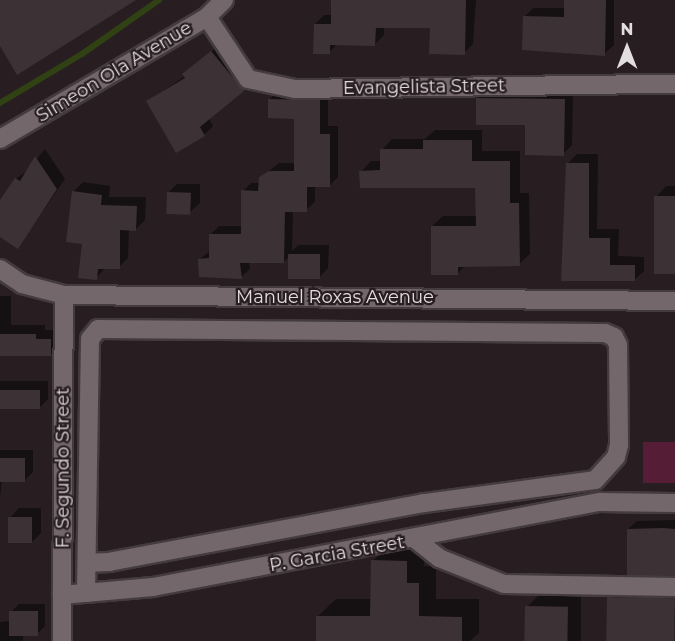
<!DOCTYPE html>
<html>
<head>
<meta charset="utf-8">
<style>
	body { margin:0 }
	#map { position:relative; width:675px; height:641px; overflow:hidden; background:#281e21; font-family:Montserrat,sans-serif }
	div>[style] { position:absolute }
	.green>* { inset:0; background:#561d36; transform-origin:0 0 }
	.shadow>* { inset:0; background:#0007 }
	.stream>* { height:6px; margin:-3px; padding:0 3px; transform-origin:3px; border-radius:3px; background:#304113 }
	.building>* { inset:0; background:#3c3135; transform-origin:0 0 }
	.roads { filter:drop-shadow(2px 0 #443b3e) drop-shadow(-2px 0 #443b3e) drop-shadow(0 2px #443b3e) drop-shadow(0 -2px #443b3e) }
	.minor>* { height:18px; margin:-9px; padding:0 9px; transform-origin:9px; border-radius:9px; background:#73676b }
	span { translate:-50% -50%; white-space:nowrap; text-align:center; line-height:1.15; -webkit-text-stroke:4.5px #281e21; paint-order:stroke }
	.street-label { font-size:18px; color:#e4dddf }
	.north { position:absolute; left:597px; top:18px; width:60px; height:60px; -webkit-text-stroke:4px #281e21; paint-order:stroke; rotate:0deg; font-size:16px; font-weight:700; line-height:24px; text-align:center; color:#e4dddf }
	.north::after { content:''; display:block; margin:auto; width:21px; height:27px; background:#e4dddf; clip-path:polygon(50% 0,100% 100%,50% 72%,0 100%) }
</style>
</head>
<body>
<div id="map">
	<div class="green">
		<i style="left:643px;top:442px;width:32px;height:41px"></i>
	</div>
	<div class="shadow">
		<i style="clip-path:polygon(333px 0,476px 0,473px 44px,464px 53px,431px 27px,384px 26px,384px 35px,375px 44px,338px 43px,329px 53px,315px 24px,324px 15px,333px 15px)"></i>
		<i style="clip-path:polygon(566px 0,614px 0,614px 45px,604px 54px,524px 17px,533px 8px,566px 8px)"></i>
		<i style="clip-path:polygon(221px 43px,252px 81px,209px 118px,213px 126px,204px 135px,148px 101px,185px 76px)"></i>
		<i style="clip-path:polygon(487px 89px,573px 91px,572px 145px,563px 154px,527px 124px,478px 98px)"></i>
		<i style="clip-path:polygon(278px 91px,328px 92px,328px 126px,338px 126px,338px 177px,329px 186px,315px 185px,315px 202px,306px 210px,293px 210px,292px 251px,298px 245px,329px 245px,328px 268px,319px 278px,289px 256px,284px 262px,249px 261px,250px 269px,241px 277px,200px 259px,210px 251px,210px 235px,219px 226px,242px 226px,243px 191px,251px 183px,260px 183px,260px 178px,279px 163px,295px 163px,296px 117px,269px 100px)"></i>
		<i style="clip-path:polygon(435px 130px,482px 130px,482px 151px,520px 151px,520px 193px,529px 193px,530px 254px,519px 264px,465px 266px,457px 274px,432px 226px,443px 216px,477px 216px,476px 187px,361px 172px,371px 161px,382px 161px,382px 150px,392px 139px,425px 139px)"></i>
		<i style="clip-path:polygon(45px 149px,65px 179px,18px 247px,0 235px,0 202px,16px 179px,27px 171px)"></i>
		<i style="clip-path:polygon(577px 154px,598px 154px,597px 229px,619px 229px,618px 256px,644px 257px,644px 271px,634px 280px,562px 279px,568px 163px)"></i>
		<i style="clip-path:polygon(83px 182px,110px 186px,109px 197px,146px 197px,145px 220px,136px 229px,129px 229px,128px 258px,119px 267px,106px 267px,96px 278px,84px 242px,74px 191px)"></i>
		<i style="clip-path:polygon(177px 184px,200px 184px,200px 203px,190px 212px,168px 193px)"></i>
		<i style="clip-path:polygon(666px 186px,675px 186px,675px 272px,656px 197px)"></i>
		<i style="clip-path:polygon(0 296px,11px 296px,11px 325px,45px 325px,45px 330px,60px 330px,60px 346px,50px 355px,0 355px)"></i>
		<i style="clip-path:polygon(0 381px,48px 381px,48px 399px,39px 408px,0 407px)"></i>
		<i style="clip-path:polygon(0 450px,33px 450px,33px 472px,25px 480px,2px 480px,0 498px)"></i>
		<i style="clip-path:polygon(19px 508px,41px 508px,41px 533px,32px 542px,10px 518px)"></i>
		<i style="clip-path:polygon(675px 520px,675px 574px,628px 529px,637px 521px)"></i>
		<i style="clip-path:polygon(390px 543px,424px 544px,424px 566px,436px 566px,436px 599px,479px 599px,479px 633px,470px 641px,318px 641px,318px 616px,336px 599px,372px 599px,373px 561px)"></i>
		<i style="clip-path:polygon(617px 589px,675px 590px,675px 627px,608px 626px,608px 598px)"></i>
		<i style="clip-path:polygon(541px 593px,581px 594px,581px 641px,526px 641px,527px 607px)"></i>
		<i style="clip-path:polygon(19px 604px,45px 604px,45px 626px,37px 634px,23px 634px,23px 641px,0 641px,0 622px,11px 621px,11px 612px)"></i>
	</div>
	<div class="stream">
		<i style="left:0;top:103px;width:96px;rotate:-30.9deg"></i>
		<i style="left:82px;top:54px;width:94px;rotate:-35deg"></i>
	</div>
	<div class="building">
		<i style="clip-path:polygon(0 0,136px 0,17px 75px,0 46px)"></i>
		<i style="clip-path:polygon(331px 0,466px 0,465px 55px,429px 54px,430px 28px,376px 28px,375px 46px,330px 45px,330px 54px,313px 54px,314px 24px,331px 24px)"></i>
		<i style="clip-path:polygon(564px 0,606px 0,605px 56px,522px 50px,523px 16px,564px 17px)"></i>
		<i style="clip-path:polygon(211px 51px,244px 91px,200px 127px,205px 136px,176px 153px,146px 101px,185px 78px,182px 74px)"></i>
		<i style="clip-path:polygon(476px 98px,565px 99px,564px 156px,525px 155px,525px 125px,476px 125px)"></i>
		<i style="clip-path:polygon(268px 99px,320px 100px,320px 134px,330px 134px,330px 187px,307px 187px,307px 212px,285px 212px,284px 263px,240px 263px,242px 279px,199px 277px,198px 259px,209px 258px,209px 234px,241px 234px,241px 190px,258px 191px,259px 177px,269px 171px,294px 171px,294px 119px,268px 118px)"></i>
		<i style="clip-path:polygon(423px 140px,472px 140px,472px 161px,510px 161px,510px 203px,519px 203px,520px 266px,458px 267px,458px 275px,431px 275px,431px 226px,476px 226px,475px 188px,360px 188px,359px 171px,380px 170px,380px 149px,423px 149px)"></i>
		<i style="clip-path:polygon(35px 156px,57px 189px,18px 249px,0 237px,0 200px,15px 178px,20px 181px)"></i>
		<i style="clip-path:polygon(566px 163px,589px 163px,589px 238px,610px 238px,610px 265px,635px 265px,635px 281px,561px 281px)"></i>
		<i style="clip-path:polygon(72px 191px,102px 195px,101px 205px,137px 206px,136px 231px,120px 230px,120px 269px,98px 269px,97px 280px,78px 278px,82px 244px,66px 242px)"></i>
		<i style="left:167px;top:192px;width:24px;height:22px;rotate:2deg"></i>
		<i style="left:654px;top:196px;width:21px;height:78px"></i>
		<i style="left:288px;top:254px;width:32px;height:25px"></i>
		<i style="clip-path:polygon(0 334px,36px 334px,36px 339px,51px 339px,51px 356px,0 356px)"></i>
		<i style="left:0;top:390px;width:40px;height:19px"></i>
		<i style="left:0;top:458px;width:25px;height:24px"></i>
		<i style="left:8px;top:517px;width:24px;height:26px"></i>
		<i style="clip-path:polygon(663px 528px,675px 529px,675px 576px,627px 575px,627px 529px)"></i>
		<i style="clip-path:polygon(371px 560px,407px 561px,407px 583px,419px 583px,419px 616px,462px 617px,462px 641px,316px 641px,316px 616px,370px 616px)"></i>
		<i style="left:607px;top:597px;width:68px;height:44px;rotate:1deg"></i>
		<i style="left:525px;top:606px;width:43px;height:35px;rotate:1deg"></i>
		<i style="left:9px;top:611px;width:29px;height:25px"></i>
	</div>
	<div class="roads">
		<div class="minor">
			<i style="left:207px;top:17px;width:74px;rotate:56.5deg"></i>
			<i style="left:248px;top:79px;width:48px;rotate:12deg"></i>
			<i style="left:295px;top:89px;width:380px;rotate:-0.8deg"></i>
			<i style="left:0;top:139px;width:240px;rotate:-30.5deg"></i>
			<i style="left:207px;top:17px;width:24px;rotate:-45deg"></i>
			<i style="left:0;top:269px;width:27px;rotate:34deg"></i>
			<i style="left:22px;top:284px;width:43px;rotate:14.7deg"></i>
			<i style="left:64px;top:295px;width:611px;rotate:0.56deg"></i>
			<i style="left:415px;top:539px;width:31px;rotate:38deg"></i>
			<i style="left:439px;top:558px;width:70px;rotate:21.8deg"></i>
			<i style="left:504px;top:584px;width:171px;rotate:1deg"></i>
			<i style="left:86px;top:593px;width:254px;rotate:-89.1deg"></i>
			<i style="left:90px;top:339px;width:13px;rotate:-51deg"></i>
			<i style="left:98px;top:329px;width:507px;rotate:0.45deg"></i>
			<i style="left:605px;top:333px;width:10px;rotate:24deg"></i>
			<i style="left:614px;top:337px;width:9px;rotate:63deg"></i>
			<i style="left:618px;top:345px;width:100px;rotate:89.4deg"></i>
			<i style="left:619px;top:445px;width:12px;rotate:104deg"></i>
			<i style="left:616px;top:457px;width:31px;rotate:132deg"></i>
			<i style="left:595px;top:480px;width:173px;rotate:172.3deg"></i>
			<i style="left:424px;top:503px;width:319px;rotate:169.4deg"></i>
			<i style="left:110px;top:562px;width:23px;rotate:178deg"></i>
			<i style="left:62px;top:595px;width:91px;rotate:-5deg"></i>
			<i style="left:153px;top:587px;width:455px;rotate:-10.8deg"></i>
			<i style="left:600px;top:502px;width:75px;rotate:0.8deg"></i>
			<i style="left:62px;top:641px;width:346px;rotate:-89.7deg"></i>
		</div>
	</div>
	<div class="street-label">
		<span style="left:114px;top:72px;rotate:-31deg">Simeon Ola Avenue</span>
		<span style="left:424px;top:87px;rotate:-1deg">Evangelista Street</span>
		<span style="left:335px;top:297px">Manuel Roxas Avenue</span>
		<span style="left:63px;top:468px;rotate:-90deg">F. Segundo Street</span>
		<span style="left:337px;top:554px;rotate:-10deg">P. Garcia Street</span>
	</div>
	<div class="north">N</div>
</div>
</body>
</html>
